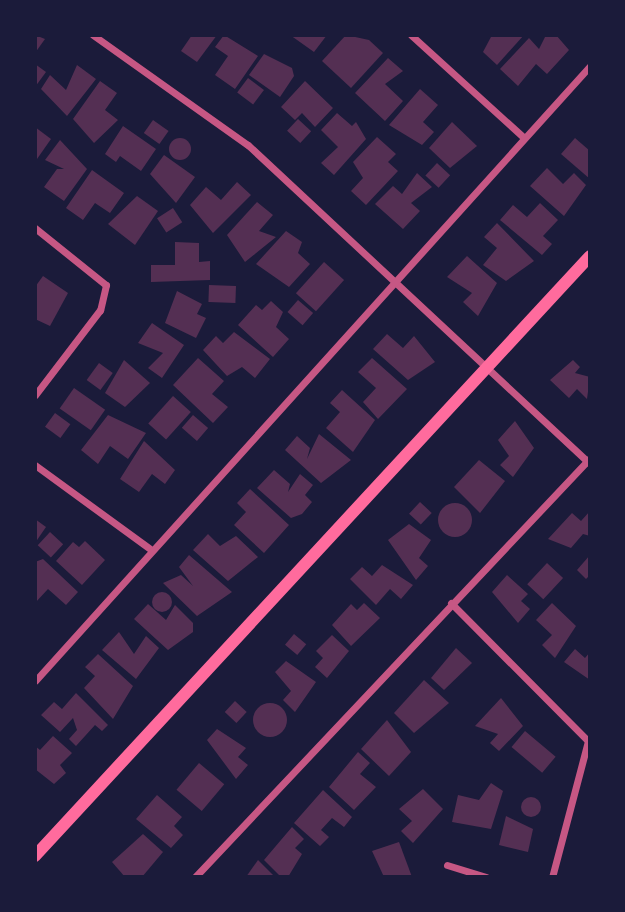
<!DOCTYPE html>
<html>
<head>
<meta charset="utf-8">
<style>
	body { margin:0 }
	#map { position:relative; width:625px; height:912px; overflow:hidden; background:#1b1b3a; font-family:"Alegreya Sans",sans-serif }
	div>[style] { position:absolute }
	.building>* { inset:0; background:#542f53; transform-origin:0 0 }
	.round { border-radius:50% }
	.minor>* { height:7px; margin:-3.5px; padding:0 3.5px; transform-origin:3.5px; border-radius:3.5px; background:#c65784 }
	.secondary>* { height:12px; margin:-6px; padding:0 6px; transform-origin:6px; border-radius:6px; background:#ff6b9d }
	span { translate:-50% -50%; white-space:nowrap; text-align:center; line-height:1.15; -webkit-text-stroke:5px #1b1b3a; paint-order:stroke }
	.frame { position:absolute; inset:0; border:37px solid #1b1b3a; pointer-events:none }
</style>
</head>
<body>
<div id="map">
	<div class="building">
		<i style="clip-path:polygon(35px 35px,45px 39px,35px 53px)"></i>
		<i style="clip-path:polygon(192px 35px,217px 35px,197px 62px,181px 51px)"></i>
		<i style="clip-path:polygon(224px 35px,258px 56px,235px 89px,215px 75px,228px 56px,215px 47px)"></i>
		<i style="clip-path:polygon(290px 35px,327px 35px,314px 52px)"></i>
		<i style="clip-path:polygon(346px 35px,369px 40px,383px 53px,351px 88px,322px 61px)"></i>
		<i style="clip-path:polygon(492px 35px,524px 35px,497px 65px,483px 52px)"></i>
		<i style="clip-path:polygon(546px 35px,556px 35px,569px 50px,547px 74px,536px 64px,518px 86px,500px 69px,529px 38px,539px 49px)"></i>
		<i style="clip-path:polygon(264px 54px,292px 68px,294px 76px,280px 97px,249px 75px)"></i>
		<i style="clip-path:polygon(388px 58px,403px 71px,385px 84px,403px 101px,385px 121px,355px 93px)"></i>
		<i style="clip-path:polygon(35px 64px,46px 72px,35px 87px)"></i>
		<i style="clip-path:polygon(77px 65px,96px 79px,67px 116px,41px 89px,50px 75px,66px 90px)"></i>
		<i style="left:248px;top:78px;width:20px;height:18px;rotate:37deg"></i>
		<i style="clip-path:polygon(100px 81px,117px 93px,105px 110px,118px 120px,94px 143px,73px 119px)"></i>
		<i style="clip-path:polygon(305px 81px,333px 108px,315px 127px,302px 113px,295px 120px,281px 107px)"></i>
		<i style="clip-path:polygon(420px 89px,438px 105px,423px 122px,434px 132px,422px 145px,389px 125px)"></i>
		<i style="clip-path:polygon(337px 113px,352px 126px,356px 122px,366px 139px,334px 175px,321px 163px,338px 147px,321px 130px)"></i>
		<i style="left:298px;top:119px;width:18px;height:16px;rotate:43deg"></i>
		<i style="left:153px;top:120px;width:19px;height:16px;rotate:35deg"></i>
		<i style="clip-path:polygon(452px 122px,477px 146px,450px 168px,429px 148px)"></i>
		<i style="clip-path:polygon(123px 126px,156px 149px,141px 171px,120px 156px,116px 162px,105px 154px)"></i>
		<i style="clip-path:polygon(35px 127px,51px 139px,37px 159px,35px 157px)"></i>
		<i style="clip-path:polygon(377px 137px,396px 154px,388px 162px,398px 171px,366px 205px,351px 191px,363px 178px,353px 162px)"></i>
		<i style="clip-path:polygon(575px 138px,590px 151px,590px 179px,561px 154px)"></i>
		<i class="round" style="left:169px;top:138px;width:22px;height:22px"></i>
		<i style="clip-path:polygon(60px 140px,87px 169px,64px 201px,44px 187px,57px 169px,64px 169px,45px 160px)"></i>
		<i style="clip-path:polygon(164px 155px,195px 177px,176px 203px,150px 174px)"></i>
		<i style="left:437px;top:163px;width:18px;height:17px;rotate:43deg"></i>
		<i style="clip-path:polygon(547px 168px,563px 184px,574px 173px,586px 185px,564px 216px,530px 186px)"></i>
		<i style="clip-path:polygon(92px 170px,124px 193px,110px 213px,95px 203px,83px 220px,66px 208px)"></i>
		<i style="clip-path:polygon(417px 173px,432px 187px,411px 203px,420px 211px,403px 229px,375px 204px,393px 186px,402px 194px)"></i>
		<i style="clip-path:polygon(237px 182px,251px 195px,213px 233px,190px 205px,206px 187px,221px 200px)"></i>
		<i style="clip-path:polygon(137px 196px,158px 211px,135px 245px,108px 224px)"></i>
		<i style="clip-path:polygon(257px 202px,273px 215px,259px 231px,276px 237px,245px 262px,227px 235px)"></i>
		<i style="clip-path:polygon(540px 203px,558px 220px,543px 236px,552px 244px,542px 255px,500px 220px,513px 205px,527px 217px)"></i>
		<i style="left:173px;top:208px;width:17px;height:19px;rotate:57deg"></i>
		<i style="clip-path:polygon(497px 223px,534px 261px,506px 281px,483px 265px,497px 248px,484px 237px)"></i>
		<i style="clip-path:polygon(286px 231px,302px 242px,298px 253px,310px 264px,289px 287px,256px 264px)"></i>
		<i style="clip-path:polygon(175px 242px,199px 243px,199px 262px,210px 261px,210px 280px,151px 282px,151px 265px,175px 265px)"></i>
		<i style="clip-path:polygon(467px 256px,497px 283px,478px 316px,463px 302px,472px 293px,447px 277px)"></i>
		<i style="left:324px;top:262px;width:27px;height:42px;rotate:42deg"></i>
		<i style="clip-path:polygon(43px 276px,68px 293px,50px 326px,35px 319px,35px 287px)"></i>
		<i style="left:209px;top:285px;width:27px;height:17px;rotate:2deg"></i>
		<i style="clip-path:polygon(177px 291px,202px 304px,197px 314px,206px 318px,196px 338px,165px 323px)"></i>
		<i style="left:298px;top:300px;width:20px;height:16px;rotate:41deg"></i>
		<i style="clip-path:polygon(271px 301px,283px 312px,276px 327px,289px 339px,273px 357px,238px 325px,256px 305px,262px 310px)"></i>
		<i style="clip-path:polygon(152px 323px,184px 345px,162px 378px,148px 368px,163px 353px,138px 343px)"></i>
		<i style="clip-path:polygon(234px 332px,270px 359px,255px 378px,242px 367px,227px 376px,203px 350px,216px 336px,223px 343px)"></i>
		<i style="clip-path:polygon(387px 334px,403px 348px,414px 336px,435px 362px,408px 380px,373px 349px)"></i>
		<i style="clip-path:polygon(198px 358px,224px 381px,212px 394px,228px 407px,213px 423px,173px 385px)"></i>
		<i style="clip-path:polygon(372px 358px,407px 389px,378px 419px,363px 402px,376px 388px,358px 372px)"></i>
		<i style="clip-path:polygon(124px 360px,150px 383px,125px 407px,105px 393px)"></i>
		<i style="clip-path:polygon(573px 360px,580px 367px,575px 373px,590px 377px,587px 399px,577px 389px,569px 398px,550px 380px)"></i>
		<i style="left:99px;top:363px;width:17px;height:21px;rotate:36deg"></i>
		<i style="left:74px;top:388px;width:38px;height:25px;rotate:35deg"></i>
		<i style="clip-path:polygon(342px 390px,375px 420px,353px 452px,326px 428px,340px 412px,330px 403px)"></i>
		<i style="left:173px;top:396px;width:24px;height:37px;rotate:42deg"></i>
		<i style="left:55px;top:413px;width:19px;height:17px;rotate:36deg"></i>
		<i style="clip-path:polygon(108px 415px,146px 433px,128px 459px,110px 446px,98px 464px,81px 450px)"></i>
		<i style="left:193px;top:415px;width:20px;height:17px;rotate:41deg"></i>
		<i style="clip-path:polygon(515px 421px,534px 448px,513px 477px,500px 465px,509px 456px,498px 440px)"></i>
		<i style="clip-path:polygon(319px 434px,351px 460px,321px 483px,285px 450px,297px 436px,310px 448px,307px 459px)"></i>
		<i style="clip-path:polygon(144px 441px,175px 470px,165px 484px,152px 474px,139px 492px,120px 479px)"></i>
		<i style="clip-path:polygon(479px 460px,505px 481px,480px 513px,454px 487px)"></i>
		<i style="clip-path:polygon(274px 470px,290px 484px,288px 492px,300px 474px,313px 485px,305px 495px,312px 502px,302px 514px,291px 518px,257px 488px)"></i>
		<i style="clip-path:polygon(250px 489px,289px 525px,264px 553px,234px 525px,246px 512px,237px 503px)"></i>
		<i style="left:420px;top:502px;width:16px;height:16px;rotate:43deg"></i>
		<i class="round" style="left:438px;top:503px;width:34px;height:34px"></i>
		<i style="clip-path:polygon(590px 511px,590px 536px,583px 534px,571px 548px,548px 539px,572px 513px,581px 521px)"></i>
		<i style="clip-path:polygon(35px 519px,46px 527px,35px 543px)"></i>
		<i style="clip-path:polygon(409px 524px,431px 540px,419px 558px,428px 566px,416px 580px,388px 540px)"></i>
		<i style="left:50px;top:532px;width:18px;height:18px;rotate:43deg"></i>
		<i style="clip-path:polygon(208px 534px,220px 546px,236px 536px,258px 557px,228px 581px,193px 550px)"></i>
		<i style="clip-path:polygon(85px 541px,105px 560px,82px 585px,56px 561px,73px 542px,79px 547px)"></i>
		<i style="clip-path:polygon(189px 555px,232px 592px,197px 616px,163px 583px,181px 575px,193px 586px,179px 567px)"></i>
		<i style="clip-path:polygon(590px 555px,590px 575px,586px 579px,577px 570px)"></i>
		<i style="clip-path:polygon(43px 559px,78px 592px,66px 605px,48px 589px,35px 603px,35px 562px)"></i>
		<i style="left:547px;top:563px;width:22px;height:29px;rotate:43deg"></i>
		<i style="clip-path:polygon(382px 565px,413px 585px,401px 599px,390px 589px,376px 605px,350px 579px,362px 567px,372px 576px)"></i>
		<i style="clip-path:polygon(507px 575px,528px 594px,521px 601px,530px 609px,518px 623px,492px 592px)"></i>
		<i class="round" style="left:152px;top:592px;width:20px;height:20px"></i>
		<i style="clip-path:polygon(364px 603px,380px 618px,351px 646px,332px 625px,351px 604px,357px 610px)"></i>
		<i style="clip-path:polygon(552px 603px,576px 626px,555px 658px,542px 645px,552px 635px,536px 620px)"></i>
		<i style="clip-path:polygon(148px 604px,166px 620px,175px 605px,193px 623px,193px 632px,168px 650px,134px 619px)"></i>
		<i style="clip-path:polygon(119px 632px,134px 654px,146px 636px,159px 648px,136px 679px,102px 650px)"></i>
		<i style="left:294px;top:634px;width:16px;height:14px;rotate:40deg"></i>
		<i style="clip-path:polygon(332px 635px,349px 651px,327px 678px,315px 667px,323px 658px,316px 651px)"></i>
		<i style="clip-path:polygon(456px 648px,472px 663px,444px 690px,431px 678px)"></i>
		<i style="clip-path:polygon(575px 649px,585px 658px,590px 652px,590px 680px,564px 662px)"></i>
		<i style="clip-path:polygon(98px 654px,133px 686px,113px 719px,84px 688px,95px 676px,85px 667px)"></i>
		<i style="clip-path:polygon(286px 661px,316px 682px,295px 712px,283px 700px,291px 691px,275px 672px)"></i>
		<i style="clip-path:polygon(424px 680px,449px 703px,414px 733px,394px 713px)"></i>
		<i style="clip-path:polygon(76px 693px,108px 725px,102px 731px,95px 725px,76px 746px,69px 739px,77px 730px,73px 718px,60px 732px,41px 715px,54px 702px,62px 709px)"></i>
		<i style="clip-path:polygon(501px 698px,523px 726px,499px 751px,490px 743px,498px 734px,475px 726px)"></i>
		<i style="left:235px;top:701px;width:16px;height:15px;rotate:43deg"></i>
		<i class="round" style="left:253px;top:703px;width:34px;height:34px"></i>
		<i style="clip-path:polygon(387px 720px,411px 752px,389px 776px,361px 749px)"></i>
		<i style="clip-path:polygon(217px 729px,246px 748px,238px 757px,248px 765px,236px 779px,207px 740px)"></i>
		<i style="left:525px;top:731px;width:40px;height:21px;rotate:40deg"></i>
		<i style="clip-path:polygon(53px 736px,72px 753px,60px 765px,66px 773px,54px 784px,35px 769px,35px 746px,40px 750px)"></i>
		<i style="clip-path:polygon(358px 752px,370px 763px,360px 774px,376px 787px,354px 810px,329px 787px)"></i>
		<i style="left:199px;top:763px;width:33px;height:35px;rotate:40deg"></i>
		<i style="clip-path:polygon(491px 783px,503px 791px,491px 829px,452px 822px,458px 795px,479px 800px)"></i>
		<i style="clip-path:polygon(423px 789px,443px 809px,413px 843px,401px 831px,412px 821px,399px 809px)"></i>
		<i style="clip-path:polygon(323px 790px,352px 817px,344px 827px,332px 818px,321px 830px,329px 837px,320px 846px,294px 823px)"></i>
		<i style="clip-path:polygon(157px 795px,182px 817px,174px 826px,183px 835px,171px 848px,136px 819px)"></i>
		<i class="round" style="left:521px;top:797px;width:20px;height:20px"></i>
		<i style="clip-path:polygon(506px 816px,533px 829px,528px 852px,499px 845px)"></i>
		<i style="clip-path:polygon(292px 827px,304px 839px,295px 848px,302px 854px,288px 877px,281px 877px,264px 860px)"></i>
		<i style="clip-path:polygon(143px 834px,163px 852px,142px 877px,125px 877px,112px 862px)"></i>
		<i style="clip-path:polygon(399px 842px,412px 877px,384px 877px,372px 851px)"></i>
		<i style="clip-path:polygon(258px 860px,275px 877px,246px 877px)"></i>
	</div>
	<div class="minor">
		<i style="left:93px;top:35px;width:190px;rotate:35.4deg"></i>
		<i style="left:248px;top:145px;width:468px;rotate:43deg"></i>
		<i style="left:411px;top:35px;width:150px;rotate:42.3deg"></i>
		<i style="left:35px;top:228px;width:91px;rotate:38.8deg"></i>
		<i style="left:106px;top:285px;width:26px;rotate:103deg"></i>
		<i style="left:100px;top:310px;width:107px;rotate:127.4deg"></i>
		<i style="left:35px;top:465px;width:142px;rotate:36.1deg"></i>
		<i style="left:451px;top:603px;width:194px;rotate:45.2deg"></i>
		<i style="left:588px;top:741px;width:141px;rotate:104.8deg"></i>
		<i style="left:35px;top:681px;width:828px;rotate:-47.94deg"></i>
		<i style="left:447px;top:865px;width:41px;rotate:17.1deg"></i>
		<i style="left:195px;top:877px;width:576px;rotate:-46.69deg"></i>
	</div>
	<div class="secondary">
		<i style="left:35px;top:856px;width:817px;rotate:-47.23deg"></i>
	</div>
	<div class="frame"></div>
</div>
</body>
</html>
